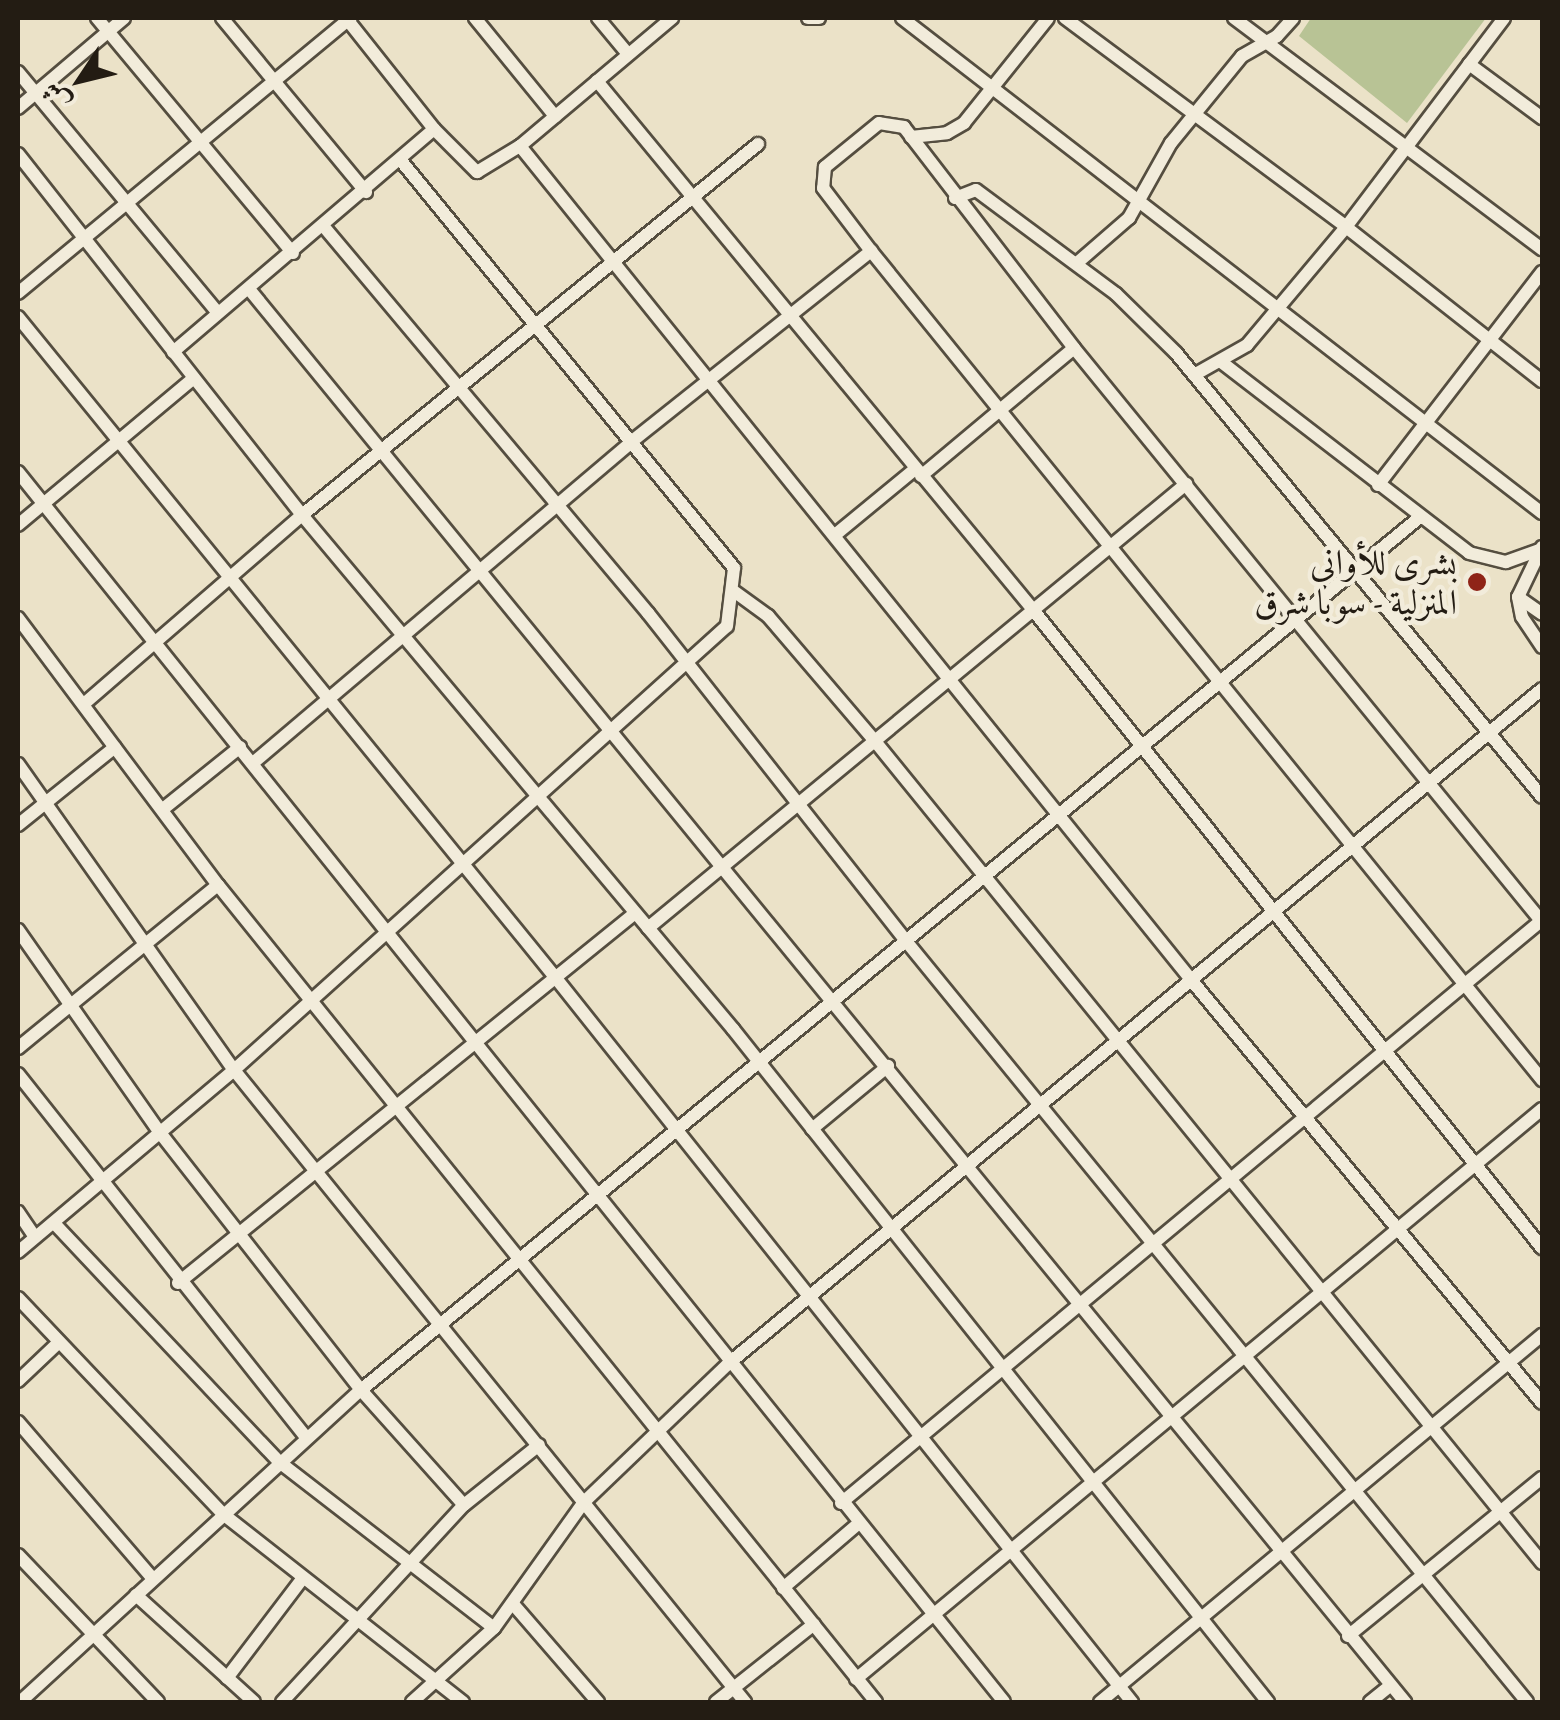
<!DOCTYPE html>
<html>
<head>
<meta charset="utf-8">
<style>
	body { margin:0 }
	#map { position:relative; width:1560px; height:1720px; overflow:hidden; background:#ebe2c8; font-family:"EB Garamond",Amiri,serif }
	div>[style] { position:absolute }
	.green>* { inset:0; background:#b8c395 }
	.roads { filter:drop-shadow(2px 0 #554e40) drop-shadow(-2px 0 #554e40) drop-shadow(0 2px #554e40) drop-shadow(0 -2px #554e40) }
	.street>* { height:12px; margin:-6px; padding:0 6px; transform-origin:6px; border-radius:6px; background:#f2ecdb }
	.dots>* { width:28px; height:28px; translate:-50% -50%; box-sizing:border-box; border:5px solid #f2ecdb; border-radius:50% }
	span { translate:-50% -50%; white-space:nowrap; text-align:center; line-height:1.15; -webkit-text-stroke:9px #f2ecdb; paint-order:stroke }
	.poi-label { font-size:35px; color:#231c13 }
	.right { translate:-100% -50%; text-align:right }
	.frame { position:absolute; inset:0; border:20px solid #231c13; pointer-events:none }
	.north { position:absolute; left:30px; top:30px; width:100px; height:100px; -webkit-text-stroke:8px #f2ecdb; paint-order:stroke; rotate:235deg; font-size:28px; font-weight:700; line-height:40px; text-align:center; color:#231c13 }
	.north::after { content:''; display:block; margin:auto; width:35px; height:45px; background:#231c13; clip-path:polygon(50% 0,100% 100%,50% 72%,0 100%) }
</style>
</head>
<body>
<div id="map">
	<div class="green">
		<i style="clip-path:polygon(1311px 18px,1486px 18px,1407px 123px,1299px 36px)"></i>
	</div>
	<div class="roads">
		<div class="street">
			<i style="left:97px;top:18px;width:306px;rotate:50.2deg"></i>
			<i style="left:222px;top:18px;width:226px;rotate:50.4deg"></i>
			<i style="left:346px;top:18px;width:142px;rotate:51.6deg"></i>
			<i style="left:434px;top:129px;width:61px;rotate:45deg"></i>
			<i style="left:477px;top:172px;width:50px;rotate:-31.2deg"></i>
			<i style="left:520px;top:146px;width:199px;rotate:-40.1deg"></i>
			<i style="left:475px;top:18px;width:127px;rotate:50.8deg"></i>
			<i style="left:598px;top:18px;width:47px;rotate:50.2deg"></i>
			<i style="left:808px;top:18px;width:11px"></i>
			<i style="left:902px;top:18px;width:809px;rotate:37.72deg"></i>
			<i style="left:1065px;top:18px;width:350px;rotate:36.6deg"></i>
			<i style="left:1346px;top:227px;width:262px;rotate:-52.9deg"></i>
			<i style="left:1234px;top:18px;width:385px;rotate:36.9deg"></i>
			<i style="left:1469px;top:64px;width:91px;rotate:36.5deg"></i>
			<i style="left:18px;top:72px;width:313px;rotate:50.3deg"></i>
			<i style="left:597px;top:81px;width:687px;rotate:50.49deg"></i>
			<i style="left:1034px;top:611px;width:815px;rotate:51.43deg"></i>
			<i style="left:18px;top:108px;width:139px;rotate:-40.3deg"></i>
			<i style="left:911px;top:137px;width:36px;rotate:-6deg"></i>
			<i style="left:947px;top:133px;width:20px;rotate:-30deg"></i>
			<i style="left:964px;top:123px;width:134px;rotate:-51.3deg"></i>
			<i style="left:520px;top:146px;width:1072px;rotate:51.17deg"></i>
			<i style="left:1192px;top:981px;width:548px;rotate:50.33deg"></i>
			<i style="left:18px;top:154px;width:459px;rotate:51.8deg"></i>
			<i style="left:302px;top:515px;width:671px;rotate:50.02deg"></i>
			<i style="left:733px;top:1029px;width:860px;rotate:51.52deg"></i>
			<i style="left:955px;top:198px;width:22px;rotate:-21deg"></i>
			<i style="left:976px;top:190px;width:174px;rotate:36.6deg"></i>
			<i style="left:1116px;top:294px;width:84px;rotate:44.5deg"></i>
			<i style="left:1176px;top:353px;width:575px;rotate:50.5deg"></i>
			<i style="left:325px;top:228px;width:503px;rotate:50deg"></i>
			<i style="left:648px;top:613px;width:417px;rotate:51.8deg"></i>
			<i style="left:906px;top:941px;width:982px;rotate:50.78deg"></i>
			<i style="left:1077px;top:263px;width:69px;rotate:-40.9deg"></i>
			<i style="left:1129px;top:218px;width:86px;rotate:-60.8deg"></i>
			<i style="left:1171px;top:143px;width:112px;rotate:-50.8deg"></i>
			<i style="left:1242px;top:56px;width:40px;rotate:-29.7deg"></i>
			<i style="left:1277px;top:36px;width:24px;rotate:-48deg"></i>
			<i style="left:249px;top:289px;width:1826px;rotate:50.71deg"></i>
			<i style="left:18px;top:293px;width:432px;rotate:-39.6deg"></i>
			<i style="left:18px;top:317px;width:851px;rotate:50.87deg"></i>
			<i style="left:555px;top:977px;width:927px;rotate:51.49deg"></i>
			<i style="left:173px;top:352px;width:343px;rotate:-40.5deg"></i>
			<i style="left:1220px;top:361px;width:314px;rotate:37.6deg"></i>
			<i style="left:1469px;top:553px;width:38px;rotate:14deg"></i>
			<i style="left:1506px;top:562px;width:35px;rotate:-20deg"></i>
			<i style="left:1194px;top:375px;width:61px;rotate:-29.5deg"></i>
			<i style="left:1247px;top:345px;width:154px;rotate:-50deg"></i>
			<i style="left:1346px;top:227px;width:249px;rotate:38.2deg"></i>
			<i style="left:18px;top:472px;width:1576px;rotate:51.28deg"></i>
			<i style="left:921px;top:476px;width:199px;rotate:-39.9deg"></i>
			<i style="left:1378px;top:485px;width:269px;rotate:-52.4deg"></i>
			<i style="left:18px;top:525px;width:229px;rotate:-39.9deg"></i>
			<i style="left:835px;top:535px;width:104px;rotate:-39.5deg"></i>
			<i style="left:1542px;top:547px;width:55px;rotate:115.6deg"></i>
			<i style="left:1518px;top:597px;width:20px;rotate:79deg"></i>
			<i style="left:1522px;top:617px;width:36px;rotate:56deg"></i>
			<i style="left:735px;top:592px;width:41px;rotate:36deg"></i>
			<i style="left:768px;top:616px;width:163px;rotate:49.5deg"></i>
			<i style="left:874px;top:740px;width:1060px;rotate:50.93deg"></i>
			<i style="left:1518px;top:597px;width:29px;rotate:35deg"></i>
			<i style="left:18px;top:618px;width:334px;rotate:53.2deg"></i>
			<i style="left:218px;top:885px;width:1049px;rotate:51.15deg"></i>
			<i style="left:85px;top:703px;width:287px;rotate:-40.9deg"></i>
			<i style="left:302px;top:515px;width:588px;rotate:-39.13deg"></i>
			<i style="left:253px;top:763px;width:496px;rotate:-40.3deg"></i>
			<i style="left:631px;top:442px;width:307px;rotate:-38.5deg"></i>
			<i style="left:18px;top:764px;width:375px;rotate:54.8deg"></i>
			<i style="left:234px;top:1070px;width:813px;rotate:51.04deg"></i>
			<i style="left:163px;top:809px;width:99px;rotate:-38.8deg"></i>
			<i style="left:18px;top:825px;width:124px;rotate:-38.8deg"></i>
			<i style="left:1542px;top:922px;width:741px;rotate:-129.19deg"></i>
			<i style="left:1074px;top:348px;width:279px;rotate:-127.6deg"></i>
			<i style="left:904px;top:127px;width:25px;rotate:-171deg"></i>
			<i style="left:879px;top:123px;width:70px;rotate:140.8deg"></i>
			<i style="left:825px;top:167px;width:21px;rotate:95deg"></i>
			<i style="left:823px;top:188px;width:79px;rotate:52.7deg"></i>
			<i style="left:871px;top:251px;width:1067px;rotate:51.01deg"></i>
			<i style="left:648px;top:928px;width:698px;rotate:-39.53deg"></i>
			<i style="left:18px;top:930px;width:249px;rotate:55deg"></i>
			<i style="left:161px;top:1134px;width:325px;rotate:52deg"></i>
			<i style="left:361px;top:1390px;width:154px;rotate:48.2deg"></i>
			<i style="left:18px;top:1048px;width:258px;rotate:-39.2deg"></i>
			<i style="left:18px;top:1074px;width:463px;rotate:51.6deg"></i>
			<i style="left:812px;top:1129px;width:99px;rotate:-39.7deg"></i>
			<i style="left:18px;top:1212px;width:30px;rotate:56deg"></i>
			<i style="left:54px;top:1223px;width:327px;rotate:46.7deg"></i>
			<i style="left:278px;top:1461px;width:273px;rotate:37.7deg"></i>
			<i style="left:18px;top:1252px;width:282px;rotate:-40.1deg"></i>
			<i style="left:234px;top:1070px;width:663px;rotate:-42.01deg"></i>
			<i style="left:727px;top:626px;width:58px;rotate:-83.1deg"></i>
			<i style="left:734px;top:568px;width:524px;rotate:-129.27deg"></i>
			<i style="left:178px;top:1283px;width:588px;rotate:-38.99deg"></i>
			<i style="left:18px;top:1298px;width:298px;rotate:46.5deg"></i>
			<i style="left:223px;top:1514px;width:305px;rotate:38.1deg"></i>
			<i style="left:18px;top:1381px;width:55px;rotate:-43.5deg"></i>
			<i style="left:18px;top:1422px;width:207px;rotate:49.3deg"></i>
			<i style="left:841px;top:1503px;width:912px;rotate:-39.75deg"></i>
			<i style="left:18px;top:1555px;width:203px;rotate:46.4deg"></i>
			<i style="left:783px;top:1588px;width:100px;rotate:-40.5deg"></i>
			<i style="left:136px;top:1595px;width:159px;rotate:42.2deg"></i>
			<i style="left:513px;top:1604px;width:130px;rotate:49.1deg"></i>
			<i style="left:1348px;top:1636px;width:250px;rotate:-39.2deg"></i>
			<i style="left:227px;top:1678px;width:126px;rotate:-52.8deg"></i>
			<i style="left:856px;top:1679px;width:892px;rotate:-39.72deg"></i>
			<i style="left:20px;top:1702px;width:462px;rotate:-42.5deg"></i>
			<i style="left:361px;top:1390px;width:1372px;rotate:-39.5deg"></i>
			<i style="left:282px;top:1702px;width:268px;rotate:-47.3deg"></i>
			<i style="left:464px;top:1505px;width:96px;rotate:-38.7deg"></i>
			<i style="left:412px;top:1702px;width:110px;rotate:-42.1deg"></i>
			<i style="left:494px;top:1628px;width:153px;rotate:-54.5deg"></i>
			<i style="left:583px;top:1503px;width:201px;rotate:-43.8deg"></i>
			<i style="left:728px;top:1364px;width:1057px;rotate:-39.67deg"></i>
			<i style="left:716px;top:1702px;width:125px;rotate:-38.5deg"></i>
			<i style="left:1100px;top:1702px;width:575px;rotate:-39.7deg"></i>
			<i style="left:1370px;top:1702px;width:26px;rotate:-39deg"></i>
		</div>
	</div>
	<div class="dots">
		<i style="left:1477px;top:582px;background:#8f2418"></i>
	</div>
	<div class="poi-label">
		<span class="right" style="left:1457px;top:582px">بشرى للأواني<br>المنزلية - سوبا شرق</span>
	</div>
	<div class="frame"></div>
	<div class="north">ش</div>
</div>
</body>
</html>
